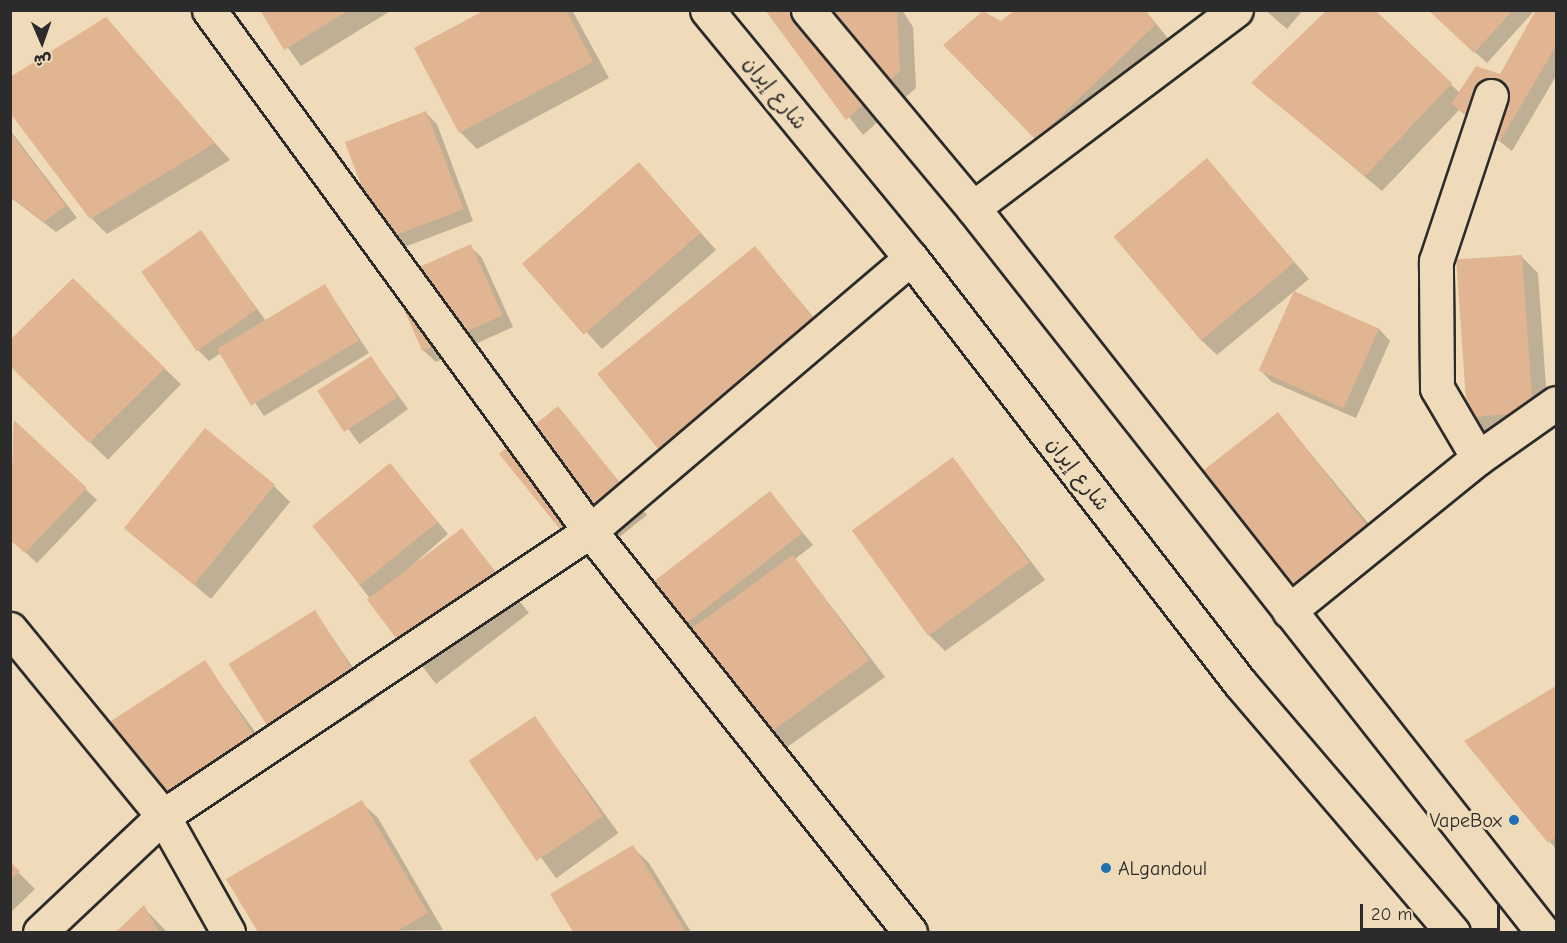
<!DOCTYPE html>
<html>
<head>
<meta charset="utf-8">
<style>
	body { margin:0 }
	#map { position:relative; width:1567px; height:943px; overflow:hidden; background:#efdbb9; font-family:"Comic Neue","Playpen Sans Arabic",sans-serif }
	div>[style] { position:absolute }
	.shadow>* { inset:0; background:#0003; transform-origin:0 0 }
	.building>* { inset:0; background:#e1b592; transform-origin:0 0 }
	.roads { filter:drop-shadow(2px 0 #2b2b2b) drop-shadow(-2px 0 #2b2b2b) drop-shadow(0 2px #2b2b2b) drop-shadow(0 -2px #2b2b2b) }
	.minor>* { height:33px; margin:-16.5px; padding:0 16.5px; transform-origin:16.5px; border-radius:16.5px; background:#efdbb9 }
	.tertiary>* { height:33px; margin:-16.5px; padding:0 16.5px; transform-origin:16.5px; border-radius:16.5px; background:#efdbb9 }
	.dots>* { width:16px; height:16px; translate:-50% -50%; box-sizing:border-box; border:3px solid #efdbb9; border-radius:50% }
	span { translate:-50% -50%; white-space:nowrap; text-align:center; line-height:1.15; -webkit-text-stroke:6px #efdbb9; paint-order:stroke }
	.street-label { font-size:20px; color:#2b2b2b }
	.poi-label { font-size:20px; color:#2b2b2b }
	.right { translate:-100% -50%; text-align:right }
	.left { translate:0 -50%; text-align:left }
	.frame { position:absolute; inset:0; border:12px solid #2b2b2b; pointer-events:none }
	.north { position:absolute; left:12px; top:12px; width:60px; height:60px; -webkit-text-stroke:4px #efdbb9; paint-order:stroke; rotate:178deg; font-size:16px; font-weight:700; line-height:24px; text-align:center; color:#2b2b2b }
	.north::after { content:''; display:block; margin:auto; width:21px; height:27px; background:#2b2b2b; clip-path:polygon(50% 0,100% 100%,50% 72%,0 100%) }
	.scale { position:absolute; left:1360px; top:904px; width:140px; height:27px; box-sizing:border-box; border:3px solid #2b2b2b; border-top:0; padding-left:8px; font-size:18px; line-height:21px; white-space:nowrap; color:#2b2b2b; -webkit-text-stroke:4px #efdbb9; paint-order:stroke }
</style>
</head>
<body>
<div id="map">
	<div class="shadow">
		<i style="clip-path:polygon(261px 10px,392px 10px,301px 66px)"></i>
		<i style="clip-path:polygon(488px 10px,572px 10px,609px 78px,477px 149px,460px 132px,416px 49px)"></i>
		<i style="clip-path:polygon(766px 10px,902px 10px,913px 27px,916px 88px,863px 135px)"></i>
		<i style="clip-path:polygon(1018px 10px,1145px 10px,1171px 42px,1053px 155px,945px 45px,1001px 23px)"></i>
		<i style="clip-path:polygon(1265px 10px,1303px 10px,1287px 29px)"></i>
		<i style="clip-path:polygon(1372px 10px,1460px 93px,1500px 76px,1538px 10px,1556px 10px,1556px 76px,1512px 151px,1459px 110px,1382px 191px,1253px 83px)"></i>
		<i style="clip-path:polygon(1429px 10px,1535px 10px,1487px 63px)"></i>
		<i style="clip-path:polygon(106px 18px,230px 160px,107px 234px,91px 218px)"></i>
		<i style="clip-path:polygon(425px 112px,437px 124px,473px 221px,394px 251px,346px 142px)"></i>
		<i style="clip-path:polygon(10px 130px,77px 218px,56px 232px,10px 197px)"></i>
		<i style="clip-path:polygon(1207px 160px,1309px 279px,1217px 355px,1200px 339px)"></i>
		<i style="clip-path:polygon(655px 181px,716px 250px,602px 349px,524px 264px)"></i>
		<i style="clip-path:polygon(201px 232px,266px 321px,325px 286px,369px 353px,264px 416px,221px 353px,209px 361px,198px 350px)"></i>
		<i style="clip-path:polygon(470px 246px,482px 258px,513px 327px,436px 362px,424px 351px,393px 282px)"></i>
		<i style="clip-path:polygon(755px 248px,837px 345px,681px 471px)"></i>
		<i style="clip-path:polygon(1522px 257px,1538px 273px,1549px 429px,1484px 433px,1468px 417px)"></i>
		<i style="left:73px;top:280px;width:150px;height:105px;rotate:44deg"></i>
		<i style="clip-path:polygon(1295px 293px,1379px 329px,1390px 341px,1356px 418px,1272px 382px,1260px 370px)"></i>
		<i style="left:371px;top:358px;width:63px;height:60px;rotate:54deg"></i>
		<i style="clip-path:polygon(557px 408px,647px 515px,589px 561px,578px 550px)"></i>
		<i style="clip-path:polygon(1278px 414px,1387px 546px,1308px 609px)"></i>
		<i style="clip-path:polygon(14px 422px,97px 500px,37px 563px,10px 538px)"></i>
		<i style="clip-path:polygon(953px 459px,1045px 580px,945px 651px,929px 635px)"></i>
		<i style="clip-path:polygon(390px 465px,448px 534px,400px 576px,462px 530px,529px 613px,436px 684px,314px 526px)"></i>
		<i style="clip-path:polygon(274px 486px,290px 502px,211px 599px,125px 527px)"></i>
		<i style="clip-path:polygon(770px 493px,813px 545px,795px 559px,885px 677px,786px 748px,697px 633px,678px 648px,635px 596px)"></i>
		<i style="clip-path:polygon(315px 612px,375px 700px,291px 753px,279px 742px)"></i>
		<i style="clip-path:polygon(204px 662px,270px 752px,174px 816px)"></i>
		<i style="clip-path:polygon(1556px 687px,1556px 849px,1466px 741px)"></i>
		<i style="left:535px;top:718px;width:142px;height:77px;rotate:54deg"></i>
		<i style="clip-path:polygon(361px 802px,378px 818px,443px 930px,259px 932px,228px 879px)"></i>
		<i style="clip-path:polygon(632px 847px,649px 863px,691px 932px,575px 932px,552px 894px)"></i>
		<i style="clip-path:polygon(10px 864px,35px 889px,10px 913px)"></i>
		<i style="clip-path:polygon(144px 908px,167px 932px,118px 932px)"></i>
	</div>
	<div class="building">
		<i style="clip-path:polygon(260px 10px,349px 10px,284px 50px)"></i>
		<i style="clip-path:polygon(485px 10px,566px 10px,593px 62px,459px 133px,414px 48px)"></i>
		<i style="clip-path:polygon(765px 10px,897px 10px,900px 71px,846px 120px)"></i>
		<i style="clip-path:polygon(1015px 10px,1144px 10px,1156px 24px,1036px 140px,943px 45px,983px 11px,1001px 21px)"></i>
		<i style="clip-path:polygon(1327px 10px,1375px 10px,1452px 83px,1365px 176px,1251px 83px)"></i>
		<i style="clip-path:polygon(1428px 10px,1513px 10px,1474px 53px)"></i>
		<i style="clip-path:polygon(1536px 10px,1556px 10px,1556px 46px,1500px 141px,1451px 104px,1476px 66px,1500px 74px)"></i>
		<i style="clip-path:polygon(106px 17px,215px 143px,90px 219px,10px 113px,10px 77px)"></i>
		<i style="left:426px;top:111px;width:105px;height:87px;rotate:69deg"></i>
		<i style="clip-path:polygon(10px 132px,66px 206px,44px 222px,10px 196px)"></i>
		<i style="left:1207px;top:158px;width:136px;height:122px;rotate:50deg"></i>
		<i style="left:639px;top:162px;width:94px;height:155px;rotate:49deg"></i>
		<i style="left:201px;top:230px;width:97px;height:73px;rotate:55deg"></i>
		<i style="left:471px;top:244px;width:78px;height:88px;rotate:66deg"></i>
		<i style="left:755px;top:246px;width:106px;height:203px;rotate:51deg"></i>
		<i style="left:1522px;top:255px;width:158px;height:66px;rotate:86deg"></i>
		<i style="clip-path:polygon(73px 278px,165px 368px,89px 443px,10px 366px,10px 340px)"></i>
		<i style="left:325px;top:284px;width:66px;height:126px;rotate:59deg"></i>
		<i style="left:1294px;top:291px;width:93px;height:87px;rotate:24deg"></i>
		<i style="left:371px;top:356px;width:49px;height:64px;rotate:57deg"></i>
		<i style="left:558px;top:406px;width:124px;height:76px;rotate:51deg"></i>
		<i style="left:1278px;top:412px;width:149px;height:103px;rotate:52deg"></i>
		<i style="clip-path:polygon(14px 420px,87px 488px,25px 553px,10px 540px)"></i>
		<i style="left:205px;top:428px;width:90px;height:129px;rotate:39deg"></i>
		<i style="left:953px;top:457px;width:130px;height:125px;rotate:54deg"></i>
		<i style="left:390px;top:463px;width:76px;height:100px;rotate:51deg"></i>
		<i style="left:770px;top:491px;width:53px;height:173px;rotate:52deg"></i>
		<i style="left:462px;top:528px;width:86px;height:119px;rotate:53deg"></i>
		<i style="left:793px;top:555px;width:130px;height:125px;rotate:54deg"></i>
		<i style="left:315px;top:610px;width:92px;height:102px;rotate:58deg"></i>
		<i style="left:205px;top:660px;width:91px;height:118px;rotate:57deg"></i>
		<i style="clip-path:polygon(1556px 686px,1556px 837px,1548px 843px,1464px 741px)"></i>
		<i style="left:535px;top:716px;width:121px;height:80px;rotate:56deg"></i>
		<i style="clip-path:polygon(362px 800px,428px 913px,395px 932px,258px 932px,226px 879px)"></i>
		<i style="clip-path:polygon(633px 845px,686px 932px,573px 932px,550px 894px)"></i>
		<i style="clip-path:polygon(10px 862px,20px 871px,10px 881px)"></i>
		<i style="clip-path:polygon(144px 905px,159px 932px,116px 932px)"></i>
	</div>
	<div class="roads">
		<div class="minor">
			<i style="left:209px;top:10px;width:645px;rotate:53.82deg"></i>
			<i style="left:590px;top:531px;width:513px;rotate:51.41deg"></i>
			<i style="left:973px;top:208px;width:329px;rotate:-37deg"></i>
			<i style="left:1478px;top:458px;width:81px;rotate:-120.4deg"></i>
			<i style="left:1437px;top:388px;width:127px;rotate:-90.5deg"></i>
			<i style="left:1436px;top:261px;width:174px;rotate:-71.6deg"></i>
			<i style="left:1289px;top:611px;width:243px;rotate:-39deg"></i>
			<i style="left:1478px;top:458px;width:95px;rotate:-35.2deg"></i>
			<i style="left:10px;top:629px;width:242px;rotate:50.7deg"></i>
			<i style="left:163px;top:816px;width:133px;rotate:60.7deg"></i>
			<i style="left:40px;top:932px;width:169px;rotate:-43.3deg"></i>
			<i style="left:163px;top:816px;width:513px;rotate:-33.72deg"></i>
			<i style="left:590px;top:531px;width:421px;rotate:-40.4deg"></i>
		</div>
		<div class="tertiary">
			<i style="left:707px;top:10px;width:321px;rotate:50.6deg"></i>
			<i style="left:911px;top:258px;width:537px;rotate:52.26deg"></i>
			<i style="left:1240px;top:683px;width:328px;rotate:49.5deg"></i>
			<i style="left:808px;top:10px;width:258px;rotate:50.2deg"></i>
			<i style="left:973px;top:208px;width:921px;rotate:51.79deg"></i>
		</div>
	</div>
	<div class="dots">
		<i style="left:1514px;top:820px;background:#1f6fb2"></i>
		<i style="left:1106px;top:868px;background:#1f6fb2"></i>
	</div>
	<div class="street-label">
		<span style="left:775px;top:93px;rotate:51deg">شارع إيران</span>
		<span style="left:1078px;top:474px;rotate:52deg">شارع إيران</span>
	</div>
	<div class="poi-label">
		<span class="right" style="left:1502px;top:820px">VapeBox</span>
		<span class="left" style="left:1118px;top:868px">ALgandoul</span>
	</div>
	<div class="frame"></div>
	<div class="north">ش</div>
	<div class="scale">20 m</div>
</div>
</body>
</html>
